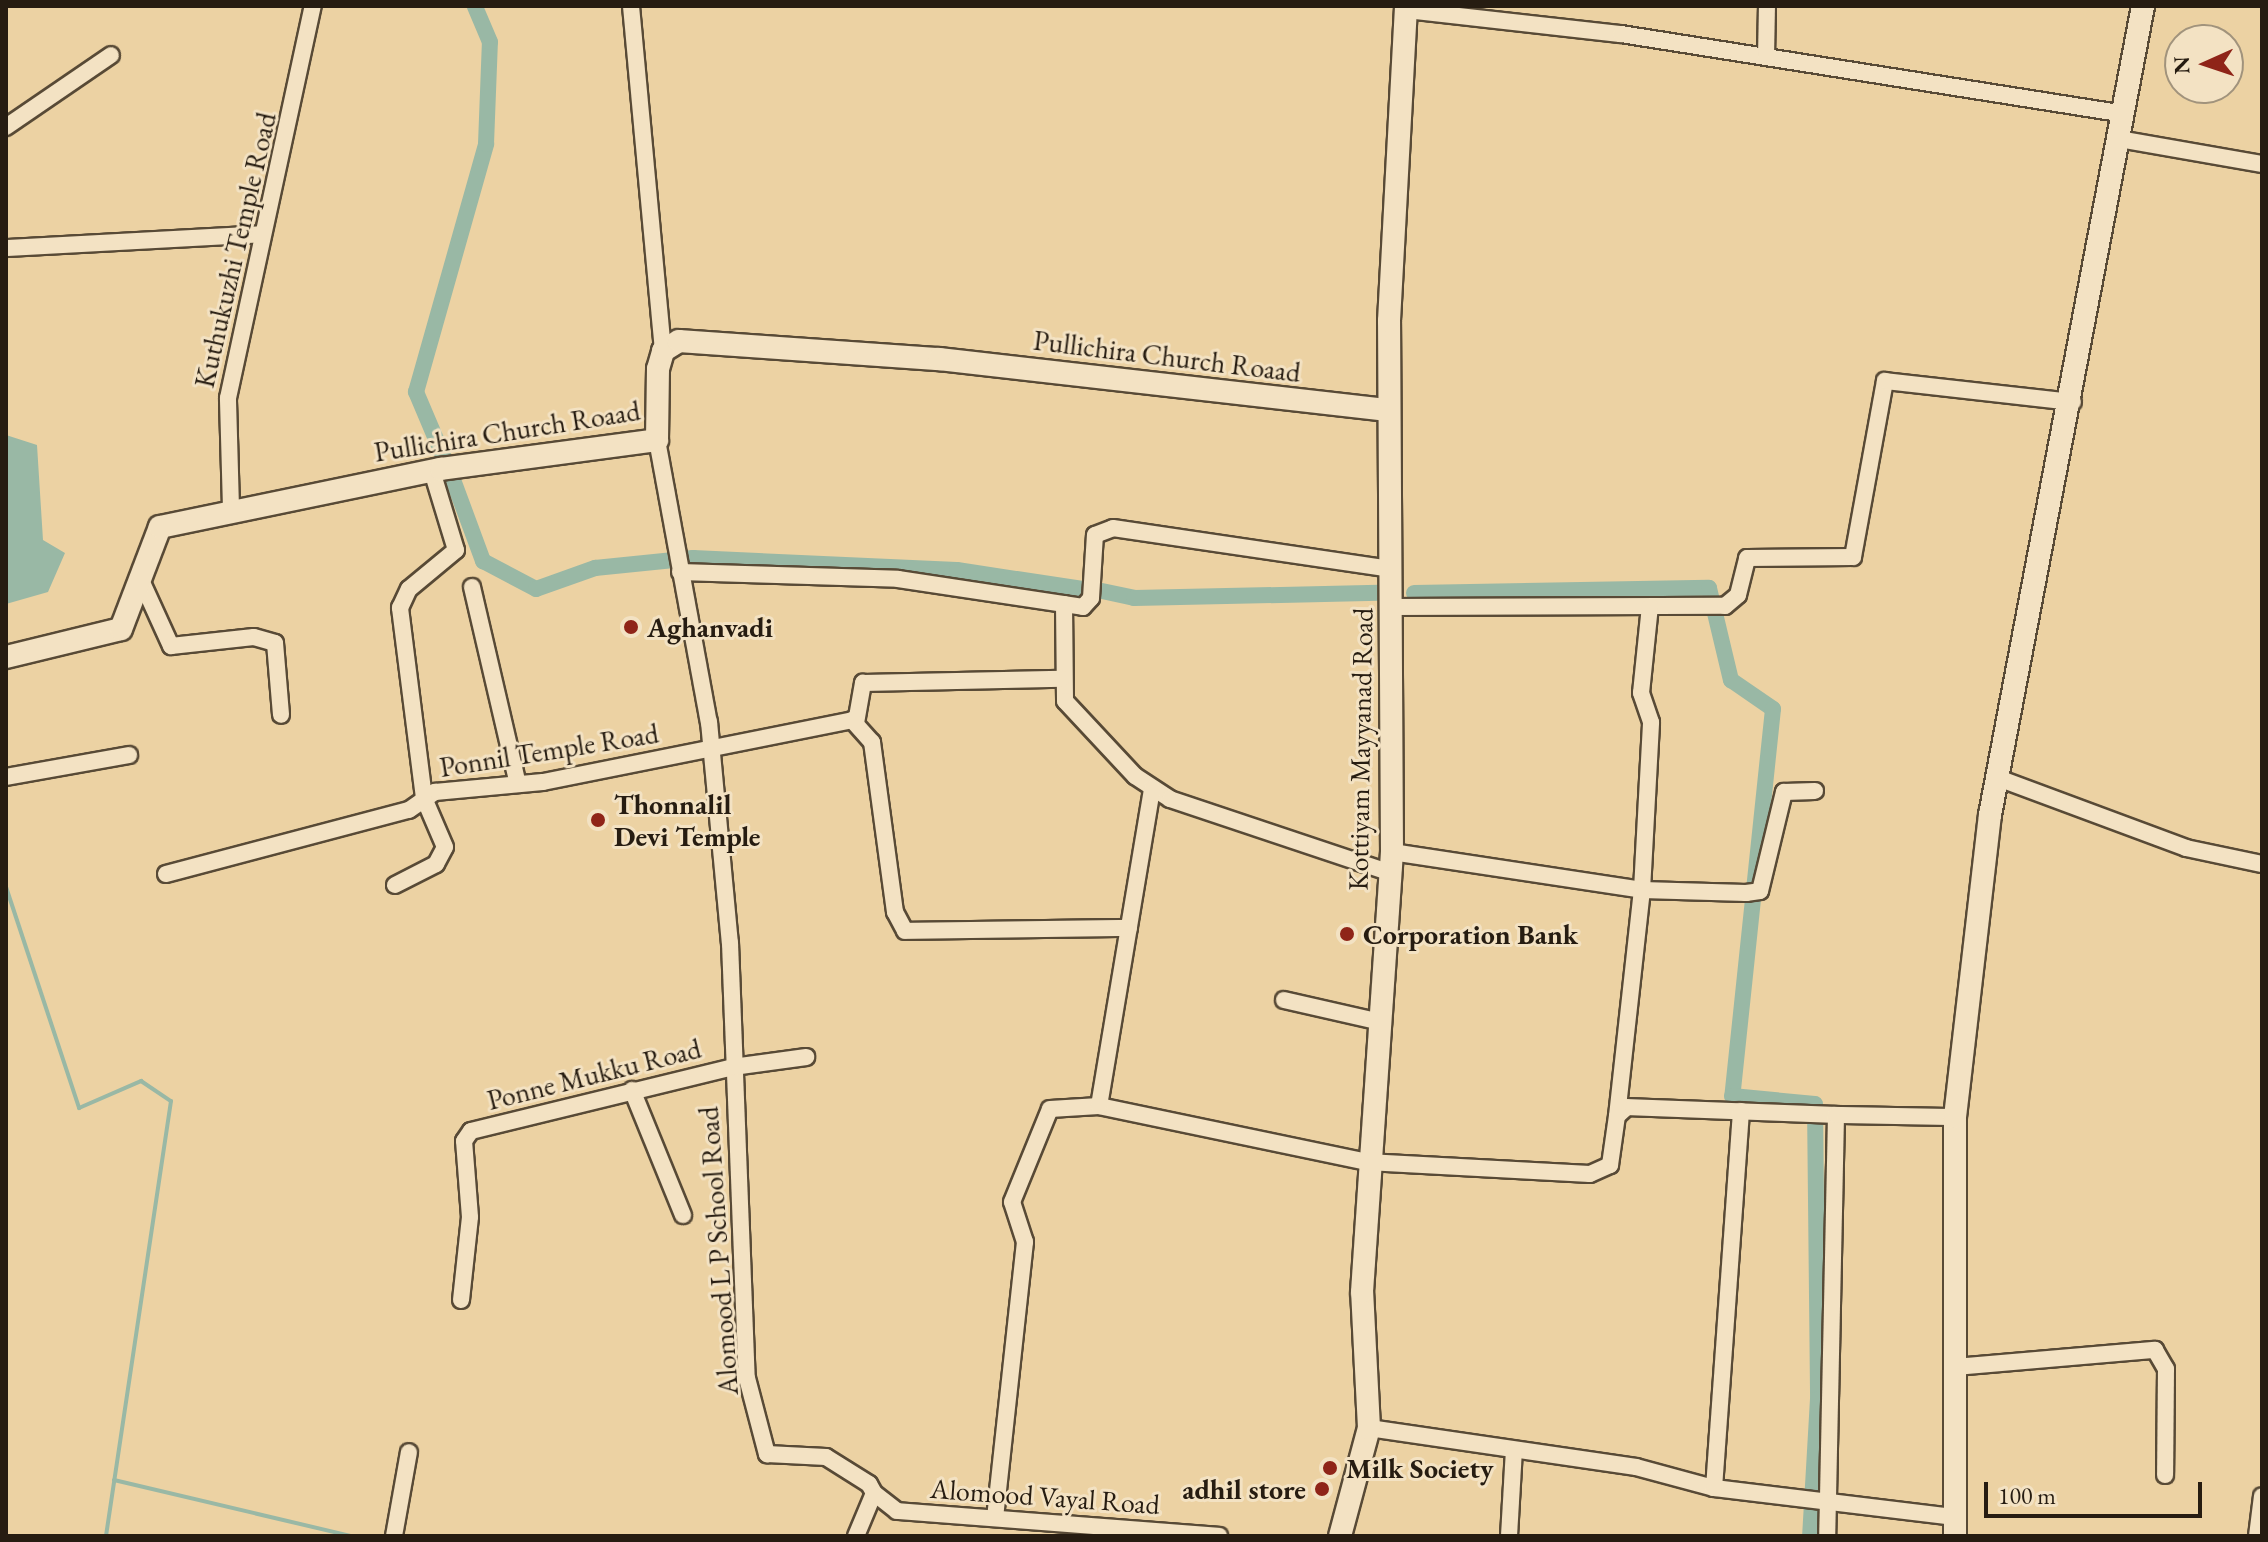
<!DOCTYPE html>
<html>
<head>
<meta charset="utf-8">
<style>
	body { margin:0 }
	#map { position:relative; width:2268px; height:1542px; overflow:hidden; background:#ecd2a3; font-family:"EB Garamond",serif }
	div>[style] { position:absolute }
	.water>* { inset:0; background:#99b8a5 }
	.stream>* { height:4px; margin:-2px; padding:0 2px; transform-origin:2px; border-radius:2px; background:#99b8a5 }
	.canal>* { height:16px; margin:-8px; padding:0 8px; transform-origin:8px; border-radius:8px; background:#99b8a5 }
	.roads { filter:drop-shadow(2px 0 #584a36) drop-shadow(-2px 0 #584a36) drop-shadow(0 2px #584a36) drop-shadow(0 -2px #584a36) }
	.street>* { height:16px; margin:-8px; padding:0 8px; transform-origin:8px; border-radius:8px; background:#f3e2c3 }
	.secondary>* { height:22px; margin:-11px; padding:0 11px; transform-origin:11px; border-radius:11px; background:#f3e2c3 }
	.dots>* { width:22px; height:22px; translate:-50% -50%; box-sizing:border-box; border:4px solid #f3e2c3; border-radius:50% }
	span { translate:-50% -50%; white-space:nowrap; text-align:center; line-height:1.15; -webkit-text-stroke:6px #f3e2c3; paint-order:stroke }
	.street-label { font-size:28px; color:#261c11 }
	.poi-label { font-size:28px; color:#261c11; font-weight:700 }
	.left { translate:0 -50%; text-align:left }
	.right { translate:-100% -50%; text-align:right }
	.frame { position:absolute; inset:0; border:8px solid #261c11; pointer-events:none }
	.north { position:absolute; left:2164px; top:24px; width:80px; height:80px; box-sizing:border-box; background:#f3e2c3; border:2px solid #a1937c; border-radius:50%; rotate:267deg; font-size:22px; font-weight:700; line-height:32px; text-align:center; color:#261c11 }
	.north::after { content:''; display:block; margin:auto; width:28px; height:36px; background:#8f2418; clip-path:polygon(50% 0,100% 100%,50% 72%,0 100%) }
	.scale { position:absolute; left:1984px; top:1482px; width:218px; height:36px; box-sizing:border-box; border:4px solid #261c11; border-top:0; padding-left:10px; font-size:24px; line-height:28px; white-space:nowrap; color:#261c11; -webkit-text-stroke:6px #f3e2c3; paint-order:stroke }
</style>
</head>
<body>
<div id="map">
	<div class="water">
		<i style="clip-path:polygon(6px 435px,37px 445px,43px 540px,65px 553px,48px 592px,6px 604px)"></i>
	</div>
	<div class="stream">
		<i style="left:6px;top:887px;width:233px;rotate:71.7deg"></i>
		<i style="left:79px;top:1108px;width:68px;rotate:-23.5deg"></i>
		<i style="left:141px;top:1081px;width:36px;rotate:34deg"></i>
		<i style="left:171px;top:1101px;width:440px;rotate:98.5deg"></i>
		<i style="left:114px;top:1480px;width:244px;rotate:13.3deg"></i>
	</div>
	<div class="canal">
		<i style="left:444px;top:458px;width:72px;rotate:-113deg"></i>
		<i style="left:416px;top:392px;width:258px;rotate:-74.2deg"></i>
		<i style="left:486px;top:144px;width:102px;rotate:-87.8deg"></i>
		<i style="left:490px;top:42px;width:39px;rotate:-113deg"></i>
		<i style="left:452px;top:477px;width:90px;rotate:69.7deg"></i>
		<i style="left:483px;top:561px;width:60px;rotate:27.8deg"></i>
		<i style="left:536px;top:589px;width:63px;rotate:-19.6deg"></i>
		<i style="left:595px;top:568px;width:99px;rotate:-5.8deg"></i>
		<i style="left:693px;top:558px;width:264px;rotate:2.6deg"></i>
		<i style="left:957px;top:570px;width:127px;rotate:8.6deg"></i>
		<i style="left:1102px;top:591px;width:33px;rotate:12deg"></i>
		<i style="left:1134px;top:598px;width:245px;rotate:-1.2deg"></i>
		<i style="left:1414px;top:593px;width:295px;rotate:-1deg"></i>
		<i style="left:1709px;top:588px;width:95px;rotate:76.6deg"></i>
		<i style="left:1731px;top:680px;width:51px;rotate:34.6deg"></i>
		<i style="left:1773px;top:709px;width:389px;rotate:96deg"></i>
		<i style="left:1732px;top:1096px;width:83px;rotate:5.5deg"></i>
		<i style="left:1815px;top:1104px;width:295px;rotate:89.4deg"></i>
		<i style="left:1818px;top:1399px;width:137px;rotate:93.3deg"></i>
	</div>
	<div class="roads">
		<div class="street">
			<i style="left:631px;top:6px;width:346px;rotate:84.7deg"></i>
			<i style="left:1406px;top:10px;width:216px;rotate:6.4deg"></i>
			<i style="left:1621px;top:34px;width:510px;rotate:9.02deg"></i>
			<i style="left:1766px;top:57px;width:51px;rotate:-88.9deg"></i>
			<i style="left:6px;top:127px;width:127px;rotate:-34.4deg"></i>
			<i style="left:2119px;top:139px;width:145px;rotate:9.9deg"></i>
			<i style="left:6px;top:248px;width:257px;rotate:-3.1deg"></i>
			<i style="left:657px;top:440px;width:287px;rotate:79.6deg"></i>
			<i style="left:709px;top:722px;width:222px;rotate:84.6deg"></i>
			<i style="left:730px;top:943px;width:435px;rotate:87.8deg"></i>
			<i style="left:747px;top:1378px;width:79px;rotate:75.3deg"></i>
			<i style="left:767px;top:1454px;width:59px;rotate:2.9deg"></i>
			<i style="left:826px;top:1457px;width:51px;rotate:32.1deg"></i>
			<i style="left:869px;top:1484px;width:10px;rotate:61deg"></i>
			<i style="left:874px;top:1493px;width:47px;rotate:112.7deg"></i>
			<i style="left:231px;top:508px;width:110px;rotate:-91.6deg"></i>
			<i style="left:228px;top:398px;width:401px;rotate:-77.8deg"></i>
			<i style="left:680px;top:572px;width:218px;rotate:1.8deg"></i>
			<i style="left:898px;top:579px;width:187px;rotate:8.6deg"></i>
			<i style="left:1083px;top:607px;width:12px;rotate:-48deg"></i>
			<i style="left:1091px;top:598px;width:63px;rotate:-86.4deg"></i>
			<i style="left:1095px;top:535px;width:19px;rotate:-21deg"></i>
			<i style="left:1113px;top:528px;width:282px;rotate:8.4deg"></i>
			<i style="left:140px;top:578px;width:75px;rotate:65.5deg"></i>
			<i style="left:171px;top:646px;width:83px;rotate:-6.2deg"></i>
			<i style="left:254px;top:637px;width:22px;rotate:16deg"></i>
			<i style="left:275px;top:643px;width:72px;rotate:85.2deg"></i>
			<i style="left:472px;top:587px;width:202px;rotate:76.9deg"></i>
			<i style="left:1064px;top:604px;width:97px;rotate:89.4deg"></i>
			<i style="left:1065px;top:701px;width:103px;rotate:47deg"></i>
			<i style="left:1135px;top:776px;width:42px;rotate:33.3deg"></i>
			<i style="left:1170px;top:799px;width:233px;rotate:18.5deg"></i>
			<i style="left:1392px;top:607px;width:333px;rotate:-0.2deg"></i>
			<i style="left:1725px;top:606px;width:17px;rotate:-40deg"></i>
			<i style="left:1738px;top:595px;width:38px;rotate:-76deg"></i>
			<i style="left:1747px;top:558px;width:106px;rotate:-0.5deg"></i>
			<i style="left:1853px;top:557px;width:179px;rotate:-79.7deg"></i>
			<i style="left:1885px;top:381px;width:189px;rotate:6.4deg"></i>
			<i style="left:856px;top:723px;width:41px;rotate:-80.1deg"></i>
			<i style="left:863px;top:683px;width:199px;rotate:-1.2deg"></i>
			<i style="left:6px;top:777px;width:125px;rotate:-10.1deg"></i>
			<i style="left:1998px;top:778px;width:201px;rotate:20.4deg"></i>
			<i style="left:2186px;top:848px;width:78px;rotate:11.9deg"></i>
			<i style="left:1392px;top:852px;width:253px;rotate:8.6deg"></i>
			<i style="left:1642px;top:890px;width:104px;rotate:1.7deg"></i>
			<i style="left:1746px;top:893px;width:14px;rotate:-8deg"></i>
			<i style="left:1760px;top:891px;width:102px;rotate:-76.4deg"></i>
			<i style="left:1784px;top:792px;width:31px;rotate:-2deg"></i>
			<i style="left:166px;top:874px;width:251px;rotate:-14.8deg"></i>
			<i style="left:409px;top:810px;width:32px;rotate:-35deg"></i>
			<i style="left:435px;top:792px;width:108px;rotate:-5.3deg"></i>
			<i style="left:543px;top:782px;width:315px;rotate:-11.3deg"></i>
			<i style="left:852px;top:720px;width:30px;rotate:48deg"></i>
			<i style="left:872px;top:742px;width:172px;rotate:82.3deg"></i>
			<i style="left:895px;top:912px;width:21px;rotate:62deg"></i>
			<i style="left:905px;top:931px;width:224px;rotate:-0.8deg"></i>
			<i style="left:395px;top:885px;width:46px;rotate:-27.1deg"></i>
			<i style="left:436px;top:864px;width:19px;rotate:-62deg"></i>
			<i style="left:445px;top:847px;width:53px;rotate:-113.2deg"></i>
			<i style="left:424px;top:798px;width:192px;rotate:-97.2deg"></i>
			<i style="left:400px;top:608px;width:21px;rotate:-65deg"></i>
			<i style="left:409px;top:589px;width:61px;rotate:-39.7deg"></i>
			<i style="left:456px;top:550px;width:83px;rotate:-106.9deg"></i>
			<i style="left:1284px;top:1000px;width:99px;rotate:12.8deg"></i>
			<i style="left:632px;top:1090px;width:135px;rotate:67.8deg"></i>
			<i style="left:1099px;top:1106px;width:274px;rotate:11.8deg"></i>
			<i style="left:1367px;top:1162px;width:223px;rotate:3.1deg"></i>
			<i style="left:1590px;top:1174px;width:22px;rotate:-24deg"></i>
			<i style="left:1610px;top:1165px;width:49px;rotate:-81.9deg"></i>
			<i style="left:1617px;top:1116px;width:13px;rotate:-42deg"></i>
			<i style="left:1627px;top:1107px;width:209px;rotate:2.2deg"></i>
			<i style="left:1836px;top:1115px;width:421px;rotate:91.2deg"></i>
			<i style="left:1836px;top:1115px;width:119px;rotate:1deg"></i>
			<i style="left:1617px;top:1116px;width:227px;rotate:-83.7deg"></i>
			<i style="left:1642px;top:890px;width:168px;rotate:-86.9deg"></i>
			<i style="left:1651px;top:722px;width:31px;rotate:-109deg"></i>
			<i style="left:1641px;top:693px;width:87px;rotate:-84.1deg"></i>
			<i style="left:461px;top:1300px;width:83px;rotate:-83.8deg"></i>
			<i style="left:470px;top:1217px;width:76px;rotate:-94.5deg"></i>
			<i style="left:464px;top:1141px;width:12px;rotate:-55deg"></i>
			<i style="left:471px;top:1131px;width:270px;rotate:-13.7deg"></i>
			<i style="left:733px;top:1067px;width:74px;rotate:-7.8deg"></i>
			<i style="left:1955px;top:1367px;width:201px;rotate:-4.9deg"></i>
			<i style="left:2155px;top:1350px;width:22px;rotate:60deg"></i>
			<i style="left:2166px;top:1369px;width:106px;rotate:90.5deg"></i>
			<i style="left:1369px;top:1428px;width:270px;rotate:8.3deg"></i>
			<i style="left:1636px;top:1467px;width:81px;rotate:15.1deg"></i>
			<i style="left:1714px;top:1488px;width:243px;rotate:6.9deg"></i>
			<i style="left:1714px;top:1488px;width:378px;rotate:-85.9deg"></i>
			<i style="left:874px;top:1493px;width:29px;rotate:38deg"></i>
			<i style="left:897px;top:1511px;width:323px;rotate:4.4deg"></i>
			<i style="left:995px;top:1518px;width:278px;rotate:-83.8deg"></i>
			<i style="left:1025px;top:1242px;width:42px;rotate:-108deg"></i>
			<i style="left:1012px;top:1202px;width:100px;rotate:-67.8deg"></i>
			<i style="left:1050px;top:1109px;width:49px;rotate:-3.5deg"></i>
			<i style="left:1099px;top:1106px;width:322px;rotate:-80.5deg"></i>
			<i style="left:394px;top:1536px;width:85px;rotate:-79.9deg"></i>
			<i style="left:1509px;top:1536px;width:86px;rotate:-86.7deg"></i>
			<i style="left:2257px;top:1536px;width:40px;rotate:-82.9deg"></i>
		</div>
		<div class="secondary">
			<i style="left:6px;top:657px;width:118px;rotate:-13.7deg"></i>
			<i style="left:121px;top:629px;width:109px;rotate:-69.1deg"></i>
			<i style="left:160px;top:527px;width:287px;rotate:-11.7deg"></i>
			<i style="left:441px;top:469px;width:218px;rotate:-7.6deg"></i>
			<i style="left:657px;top:440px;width:71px;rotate:-89.2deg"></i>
			<i style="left:658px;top:369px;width:19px;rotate:-74deg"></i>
			<i style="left:663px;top:351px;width:19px;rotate:-32deg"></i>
			<i style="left:679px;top:341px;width:261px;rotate:4deg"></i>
			<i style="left:939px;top:359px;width:452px;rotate:6.5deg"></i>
			<i style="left:1340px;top:1536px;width:112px;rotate:-75deg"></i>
			<i style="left:1369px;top:1428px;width:136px;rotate:-92.9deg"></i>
			<i style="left:1362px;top:1292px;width:441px;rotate:-86.1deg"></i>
			<i style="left:1392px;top:852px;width:531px;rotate:-90.32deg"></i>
			<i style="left:1389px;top:321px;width:315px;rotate:-86.9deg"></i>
			<i style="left:1955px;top:1536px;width:419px;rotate:-90deg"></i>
			<i style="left:1955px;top:1117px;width:304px;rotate:-83.4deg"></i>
			<i style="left:1990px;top:815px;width:823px;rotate:-79.29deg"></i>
		</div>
	</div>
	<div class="dots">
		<i style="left:631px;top:627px;background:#8f2418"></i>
		<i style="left:598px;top:820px;background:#8f2418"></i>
		<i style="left:1347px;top:934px;background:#8f2418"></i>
		<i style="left:1330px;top:1468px;background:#8f2418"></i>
		<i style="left:1322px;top:1489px;background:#8f2418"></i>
	</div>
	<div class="street-label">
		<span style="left:235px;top:250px;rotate:-77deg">Kuthukuzhi Temple Road</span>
		<span style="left:1167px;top:356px;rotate:7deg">Pullichira Church Roaad</span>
		<span style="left:507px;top:431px;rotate:-9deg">Pullichira Church Roaad</span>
		<span style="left:1360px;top:749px;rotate:-89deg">Kottiyam Mayyanad Road</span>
		<span style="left:549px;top:750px;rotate:-9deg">Ponnil Temple Road</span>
		<span style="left:594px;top:1074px;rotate:-14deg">Ponne Mukku Road</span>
		<span style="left:718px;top:1251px;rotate:-94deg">Alomood L P School Road</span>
		<span style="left:1045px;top:1496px;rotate:4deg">Alomood Vayal Road</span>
	</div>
	<div class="poi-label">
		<span class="left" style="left:647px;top:627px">Aghanvadi</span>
		<span class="left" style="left:614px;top:820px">Thonnalil<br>Devi Temple</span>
		<span class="left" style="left:1363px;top:934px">Corporation Bank</span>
		<span class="left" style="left:1346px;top:1468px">Milk Society</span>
		<span class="right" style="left:1306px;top:1489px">adhil store</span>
	</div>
	<div class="frame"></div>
	<div class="north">N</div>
	<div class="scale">100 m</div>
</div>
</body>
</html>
